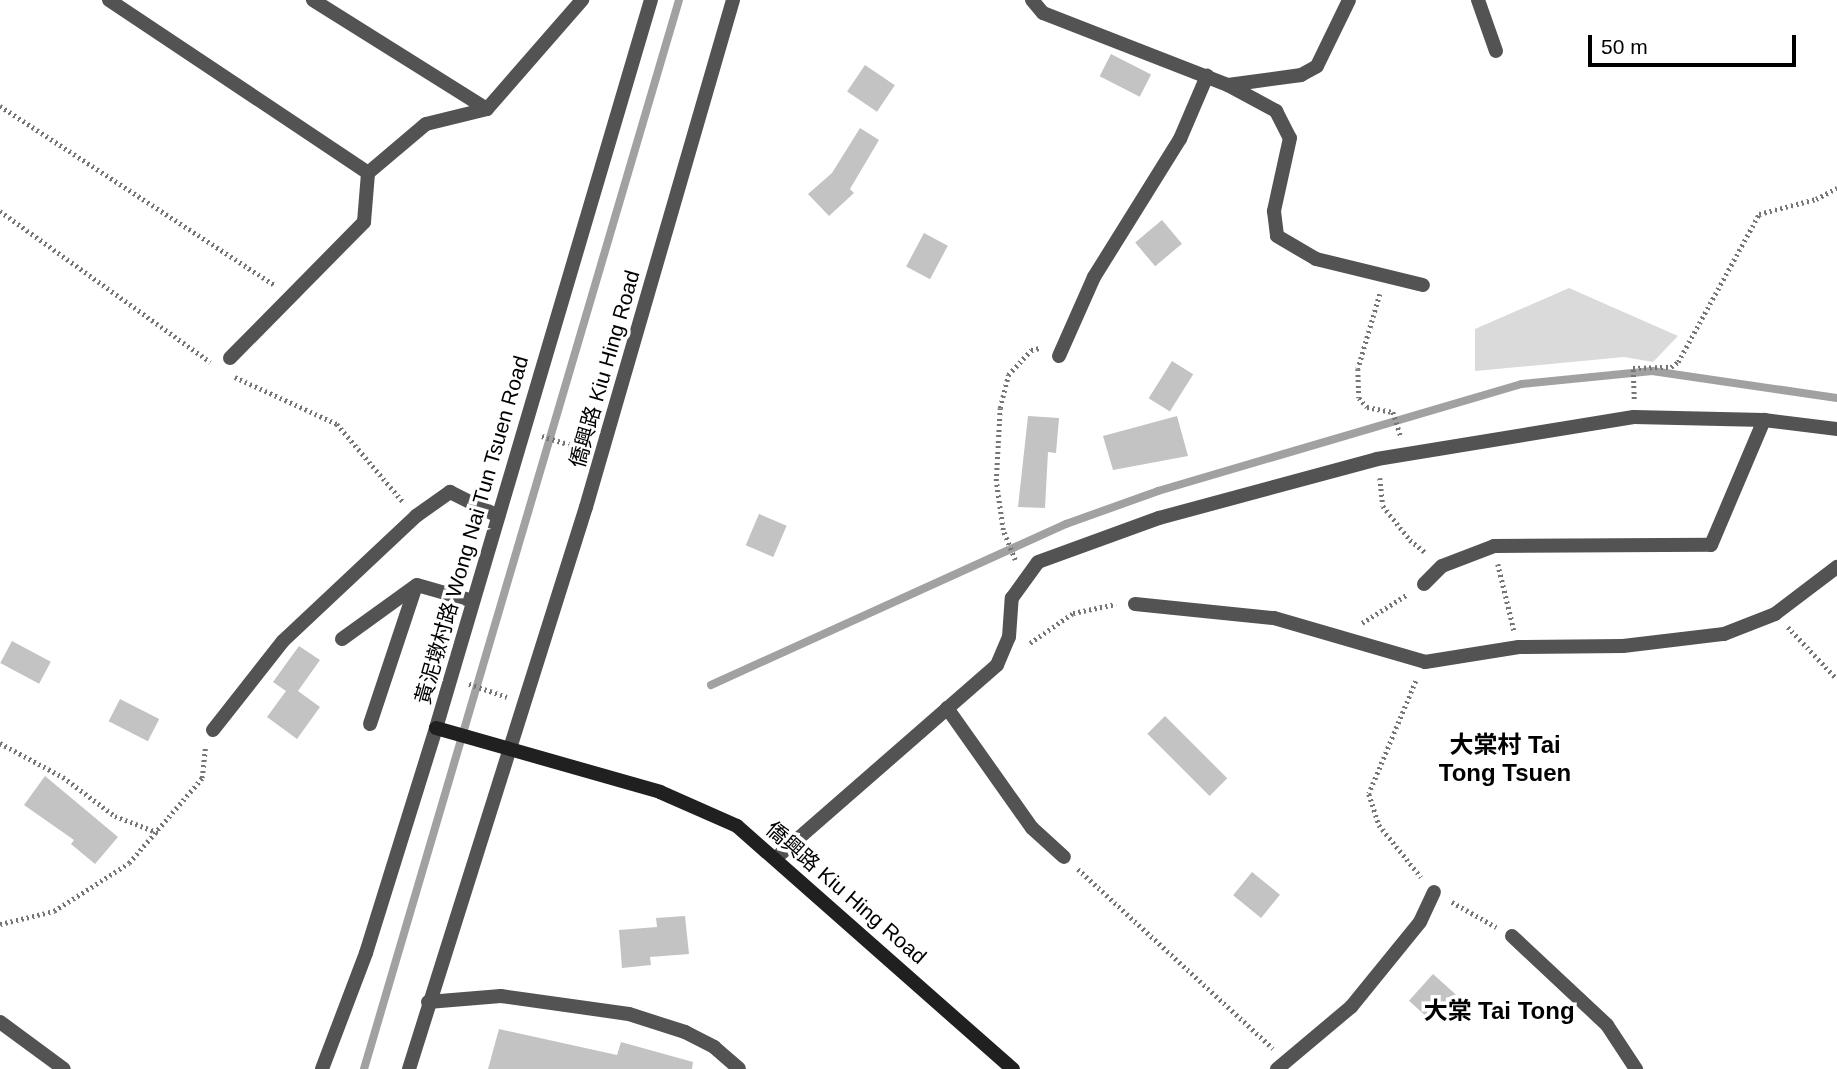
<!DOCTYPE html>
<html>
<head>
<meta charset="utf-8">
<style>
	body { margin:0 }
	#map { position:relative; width:1837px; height:1069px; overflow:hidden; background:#fff; font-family:Arial,"Noto Sans TC",sans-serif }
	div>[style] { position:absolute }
	.green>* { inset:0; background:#dadada }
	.stream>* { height:8px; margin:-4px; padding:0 4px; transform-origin:4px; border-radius:4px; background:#a1a1a1 }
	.building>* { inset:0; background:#c3c3c3; transform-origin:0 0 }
	.path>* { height:4.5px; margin-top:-2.25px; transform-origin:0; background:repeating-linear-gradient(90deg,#757575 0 2px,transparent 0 5.5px) }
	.lane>* { height:14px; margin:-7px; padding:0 7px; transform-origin:7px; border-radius:7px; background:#535353 }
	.street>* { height:14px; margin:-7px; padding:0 7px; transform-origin:7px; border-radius:7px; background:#535353 }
	.secondary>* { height:14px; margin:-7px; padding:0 7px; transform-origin:7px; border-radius:7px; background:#202020 }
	span { translate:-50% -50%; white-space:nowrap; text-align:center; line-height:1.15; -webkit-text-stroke:7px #fff; paint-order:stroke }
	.street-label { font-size:21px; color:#000 }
	.quarter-label { font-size:24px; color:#000; font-weight:700 }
	.scale { position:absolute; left:1588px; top:35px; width:208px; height:32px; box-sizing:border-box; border:4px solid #000; border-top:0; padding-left:9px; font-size:21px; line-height:24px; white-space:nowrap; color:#000; -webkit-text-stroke:5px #fff; paint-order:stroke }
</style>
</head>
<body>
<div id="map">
	<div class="green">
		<i style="clip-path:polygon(1569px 288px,1678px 336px,1653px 362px,1624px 357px,1475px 371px,1475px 329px)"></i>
	</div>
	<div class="stream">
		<i style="left:711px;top:685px;width:390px;rotate:-24.4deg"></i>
		<i style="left:1066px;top:524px;width:98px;rotate:-19.7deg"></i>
		<i style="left:1158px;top:491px;width:379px;rotate:-16.4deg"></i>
		<i style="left:1522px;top:384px;width:131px;rotate:-5.7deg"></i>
		<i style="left:1652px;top:371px;width:187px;rotate:8.3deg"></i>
		<i style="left:364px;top:1069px;width:1114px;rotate:-73.58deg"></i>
	</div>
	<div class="building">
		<i style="left:1111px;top:54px;width:45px;height:25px;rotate:27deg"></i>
		<i style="left:865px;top:65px;width:36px;height:32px;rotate:34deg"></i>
		<i style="clip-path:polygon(860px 128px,879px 140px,850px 189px,854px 193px,829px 216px,808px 194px,832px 173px)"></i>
		<i style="left:1162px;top:220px;width:31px;height:35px;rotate:50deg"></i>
		<i style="left:924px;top:233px;width:27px;height:38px;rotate:28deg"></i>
		<i style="left:1172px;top:361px;width:25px;height:44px;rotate:32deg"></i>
		<i style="clip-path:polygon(1028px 416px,1059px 418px,1056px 453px,1048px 452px,1045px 508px,1018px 507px)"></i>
		<i style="clip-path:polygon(1177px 416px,1188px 456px,1113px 470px,1103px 436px)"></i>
		<i style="left:759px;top:514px;width:30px;height:34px;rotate:23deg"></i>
		<i style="left:12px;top:641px;width:44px;height:25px;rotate:28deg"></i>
		<i style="clip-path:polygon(299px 646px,320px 660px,298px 691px,320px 707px,297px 739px,267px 717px,286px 691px,273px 682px)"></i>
		<i style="left:120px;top:699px;width:44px;height:25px;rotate:27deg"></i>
		<i style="left:1165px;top:716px;width:88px;height:25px;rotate:45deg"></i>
		<i style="clip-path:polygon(45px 776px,118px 837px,95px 864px,71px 844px,74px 840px,24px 805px)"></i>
		<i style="left:1252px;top:872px;width:36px;height:30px;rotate:39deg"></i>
		<i style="clip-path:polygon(685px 916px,689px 954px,650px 957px,651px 965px,622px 968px,619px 930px,657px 927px,656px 918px)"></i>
		<i style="left:1433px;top:974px;width:31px;height:36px;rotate:42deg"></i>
		<i style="clip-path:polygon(499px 1029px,617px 1055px,621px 1042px,693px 1062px,692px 1069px,488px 1069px)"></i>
	</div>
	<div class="path">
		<i style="left:0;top:106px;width:328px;rotate:33.1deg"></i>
		<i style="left:0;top:211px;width:259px;rotate:35.7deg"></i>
		<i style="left:1380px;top:294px;width:78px;rotate:106.3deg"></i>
		<i style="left:1358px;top:369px;width:29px;rotate:88deg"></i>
		<i style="left:1359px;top:398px;width:12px;rotate:48deg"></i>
		<i style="left:1367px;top:407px;width:26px;rotate:11deg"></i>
		<i style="left:1393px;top:412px;width:26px;rotate:72deg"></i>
		<i style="left:235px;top:377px;width:112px;rotate:24.7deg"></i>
		<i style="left:337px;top:424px;width:104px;rotate:49.7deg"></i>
		<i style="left:1634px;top:399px;width:31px;rotate:-92deg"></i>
		<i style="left:1633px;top:368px;width:38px;rotate:-2deg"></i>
		<i style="left:1671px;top:367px;width:9px;rotate:-36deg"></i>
		<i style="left:1678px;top:362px;width:169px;rotate:-61.3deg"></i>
		<i style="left:1759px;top:214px;width:59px;rotate:-14.7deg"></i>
		<i style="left:1816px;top:199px;width:24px;rotate:-28deg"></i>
		<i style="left:542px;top:436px;width:44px;rotate:17.2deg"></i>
		<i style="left:1380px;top:478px;width:28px;rotate:84deg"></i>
		<i style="left:1383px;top:506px;width:43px;rotate:51.5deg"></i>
		<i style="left:1410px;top:540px;width:21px;rotate:39deg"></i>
		<i style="left:1015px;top:560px;width:32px;rotate:-112deg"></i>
		<i style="left:1003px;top:530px;width:49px;rotate:-98.1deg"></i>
		<i style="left:996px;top:481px;width:73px;rotate:-86.9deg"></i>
		<i style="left:1000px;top:408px;width:34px;rotate:-76deg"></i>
		<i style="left:1008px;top:375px;width:34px;rotate:-47deg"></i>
		<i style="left:1031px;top:350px;width:9px;rotate:-13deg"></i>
		<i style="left:1498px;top:564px;width:68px;rotate:76.4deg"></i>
		<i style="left:1362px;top:623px;width:54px;rotate:-32.2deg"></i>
		<i style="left:1788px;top:627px;width:71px;rotate:46.7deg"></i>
		<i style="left:1030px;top:643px;width:52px;rotate:-34.9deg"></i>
		<i style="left:1073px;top:613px;width:44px;rotate:-11.8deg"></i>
		<i style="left:1416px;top:681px;width:122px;rotate:112.6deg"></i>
		<i style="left:1369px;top:794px;width:33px;rotate:72deg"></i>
		<i style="left:1379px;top:825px;width:67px;rotate:51.1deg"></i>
		<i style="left:469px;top:684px;width:40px;rotate:18.9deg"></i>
		<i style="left:0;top:743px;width:72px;rotate:28.4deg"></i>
		<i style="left:63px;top:777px;width:65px;rotate:36.9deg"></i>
		<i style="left:115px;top:816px;width:47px;rotate:21.1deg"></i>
		<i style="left:1078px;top:869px;width:265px;rotate:42.6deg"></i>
		<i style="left:1452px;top:902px;width:51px;rotate:29.6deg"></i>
		<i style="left:0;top:924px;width:56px;rotate:-13.5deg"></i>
		<i style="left:54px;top:911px;width:89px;rotate:-32.6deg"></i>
		<i style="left:129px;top:863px;width:112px;rotate:-49.3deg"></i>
		<i style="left:202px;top:778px;width:31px;rotate:-84deg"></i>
	</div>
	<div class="lane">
		<i style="left:1424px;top:584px;width:25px;rotate:-45deg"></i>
		<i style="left:1442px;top:566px;width:56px;rotate:-21deg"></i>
		<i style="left:1494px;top:546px;width:217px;rotate:-0.3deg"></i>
		<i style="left:1711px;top:545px;width:136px;rotate:-67deg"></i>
		<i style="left:342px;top:639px;width:92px;rotate:-35.8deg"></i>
		<i style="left:417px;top:585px;width:58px;rotate:15.9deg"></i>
		<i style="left:370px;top:724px;width:145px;rotate:-71.6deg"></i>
	</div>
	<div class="street">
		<i style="left:109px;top:0;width:311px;rotate:33.7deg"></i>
		<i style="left:313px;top:0;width:205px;rotate:32.1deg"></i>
		<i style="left:1032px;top:0;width:17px;rotate:50deg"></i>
		<i style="left:1043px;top:13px;width:199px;rotate:21.3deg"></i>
		<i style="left:1228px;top:85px;width:55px;rotate:28.4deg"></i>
		<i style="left:1276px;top:111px;width:30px;rotate:63deg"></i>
		<i style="left:1290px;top:138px;width:75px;rotate:102.4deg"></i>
		<i style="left:1274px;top:211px;width:25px;rotate:83deg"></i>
		<i style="left:1277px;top:236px;width:45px;rotate:30.5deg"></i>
		<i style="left:1316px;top:259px;width:110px;rotate:13.7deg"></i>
		<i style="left:1478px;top:0;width:54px;rotate:70.6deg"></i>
		<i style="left:1228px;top:85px;width:74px;rotate:-7.8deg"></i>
		<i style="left:1301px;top:75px;width:18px;rotate:-29deg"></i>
		<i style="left:1317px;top:66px;width:73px;rotate:-64.1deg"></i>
		<i style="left:1059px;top:356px;width:86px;rotate:-66.1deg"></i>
		<i style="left:1094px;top:277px;width:163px;rotate:-58.1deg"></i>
		<i style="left:1180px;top:139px;width:69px;rotate:-66.8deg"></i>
		<i style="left:230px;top:358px;width:191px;rotate:-45.4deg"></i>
		<i style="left:364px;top:222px;width:49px;rotate:-85.3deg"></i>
		<i style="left:368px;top:173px;width:76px;rotate:-40.2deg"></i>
		<i style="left:426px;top:124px;width:63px;rotate:-13.8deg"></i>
		<i style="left:487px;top:109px;width:145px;rotate:-48.9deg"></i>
		<i style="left:1135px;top:604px;width:140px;rotate:5.8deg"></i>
		<i style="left:1274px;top:618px;width:157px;rotate:16.2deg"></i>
		<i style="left:1425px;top:662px;width:95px;rotate:-9.1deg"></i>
		<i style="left:1519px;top:647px;width:104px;rotate:-0.6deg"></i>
		<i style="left:1623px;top:646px;width:102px;rotate:-6.8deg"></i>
		<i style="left:1724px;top:634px;width:55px;rotate:-21.4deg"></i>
		<i style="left:1775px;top:614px;width:78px;rotate:-37.2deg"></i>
		<i style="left:947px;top:708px;width:147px;rotate:54.7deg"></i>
		<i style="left:1032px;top:828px;width:43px;rotate:42.2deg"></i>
		<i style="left:213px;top:730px;width:113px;rotate:-51.8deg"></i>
		<i style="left:283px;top:641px;width:183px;rotate:-43.2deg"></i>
		<i style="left:416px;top:516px;width:42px;rotate:-35.2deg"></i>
		<i style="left:450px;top:492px;width:54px;rotate:26.6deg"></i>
		<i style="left:777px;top:857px;width:292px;rotate:-41.1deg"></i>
		<i style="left:997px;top:665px;width:30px;rotate:-67deg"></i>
		<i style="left:1009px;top:637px;width:39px;rotate:-86deg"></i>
		<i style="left:1012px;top:598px;width:44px;rotate:-54.2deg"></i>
		<i style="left:1038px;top:562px;width:129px;rotate:-20deg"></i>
		<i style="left:1159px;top:518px;width:226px;rotate:-15.1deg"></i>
		<i style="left:1377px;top:459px;width:260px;rotate:-9.3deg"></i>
		<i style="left:1634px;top:417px;width:130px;rotate:1.3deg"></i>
		<i style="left:1764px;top:420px;width:74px;rotate:7deg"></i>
		<i style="left:1512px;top:936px;width:130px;rotate:43.1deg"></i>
		<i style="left:1607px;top:1025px;width:53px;rotate:56.6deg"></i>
		<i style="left:428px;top:1002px;width:73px;rotate:-4.7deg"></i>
		<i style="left:501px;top:996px;width:129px;rotate:8deg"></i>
		<i style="left:629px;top:1014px;width:59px;rotate:17.8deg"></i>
		<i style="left:685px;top:1032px;width:33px;rotate:27deg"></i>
		<i style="left:714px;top:1047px;width:33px;rotate:41deg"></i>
		<i style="left:0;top:1022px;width:79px;rotate:36.3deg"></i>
		<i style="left:322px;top:1069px;width:124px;rotate:-69.2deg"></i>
		<i style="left:366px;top:953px;width:236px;rotate:-72.7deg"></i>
		<i style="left:436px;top:728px;width:759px;rotate:-73.55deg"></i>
		<i style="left:409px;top:1069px;width:589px;rotate:-72.52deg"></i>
		<i style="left:586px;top:507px;width:528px;rotate:-73.83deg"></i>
		<i style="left:1277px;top:1069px;width:97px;rotate:-40deg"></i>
		<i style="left:1351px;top:1007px;width:109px;rotate:-50.9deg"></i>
		<i style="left:1420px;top:922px;width:33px;rotate:-65deg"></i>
	</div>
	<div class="secondary">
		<i style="left:436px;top:728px;width:233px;rotate:15.9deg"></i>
		<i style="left:660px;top:792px;width:84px;rotate:23.8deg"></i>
		<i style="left:737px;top:826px;width:368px;rotate:41.4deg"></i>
	</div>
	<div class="street-label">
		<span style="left:605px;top:369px;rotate:-74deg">僑興路 Kiu Hing Road</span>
		<span style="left:472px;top:530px;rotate:-74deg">黃泥墩村路 Wong Nai Tun Tsuen Road</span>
		<span style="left:846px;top:893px;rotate:41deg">僑興路 Kiu Hing Road</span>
	</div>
	<div class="quarter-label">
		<span style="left:1505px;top:759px">大棠村 Tai<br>Tong Tsuen</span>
		<span style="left:1499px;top:1011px">大棠 Tai Tong</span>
	</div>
	<div class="scale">50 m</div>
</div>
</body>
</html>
